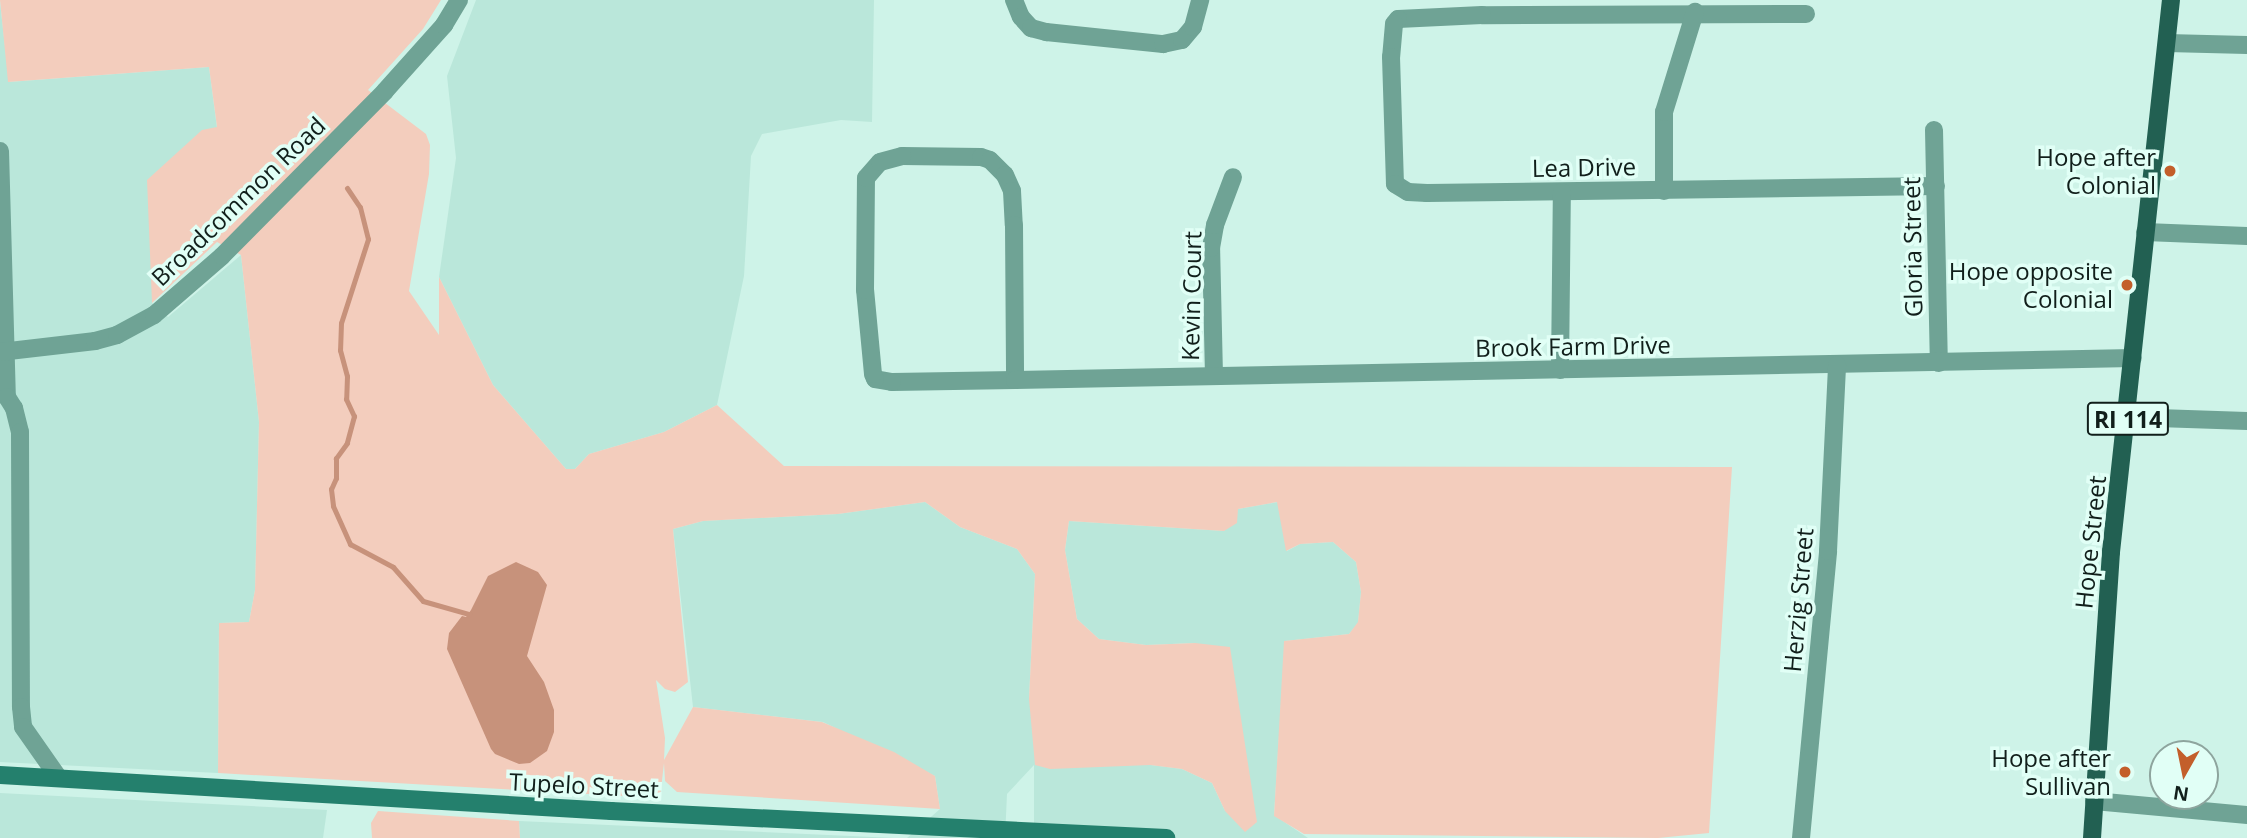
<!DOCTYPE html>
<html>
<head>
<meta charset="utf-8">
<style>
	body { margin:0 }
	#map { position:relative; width:2247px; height:838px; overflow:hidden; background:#cef3e8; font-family:"Open Sans",sans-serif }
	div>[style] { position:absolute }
	.built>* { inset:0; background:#bae7da }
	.green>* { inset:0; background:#f3cdbd }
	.water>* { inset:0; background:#c7927b }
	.stream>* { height:5px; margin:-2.5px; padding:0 2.5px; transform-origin:2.5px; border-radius:2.5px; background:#c7927b }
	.minor>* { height:18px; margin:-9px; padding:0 9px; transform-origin:9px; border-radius:9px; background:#6fa395 }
	.tertiary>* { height:18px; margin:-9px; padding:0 9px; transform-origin:9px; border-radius:9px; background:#6fa395 }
	.secondary>* { height:18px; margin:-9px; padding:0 9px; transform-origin:9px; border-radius:9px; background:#24806d }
	.primary>* { height:18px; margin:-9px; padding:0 9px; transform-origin:9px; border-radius:9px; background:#226052 }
	.dots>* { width:19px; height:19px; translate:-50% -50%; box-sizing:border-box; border:4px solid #e1fff6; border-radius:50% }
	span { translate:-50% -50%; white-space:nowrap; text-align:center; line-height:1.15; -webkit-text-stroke:7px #e1fff6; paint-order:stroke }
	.shield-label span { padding:2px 5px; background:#e1fff6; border:2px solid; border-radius:5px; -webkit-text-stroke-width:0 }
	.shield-label { font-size:23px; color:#111f1b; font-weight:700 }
	.poi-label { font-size:24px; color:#111f1b }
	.right { translate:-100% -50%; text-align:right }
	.street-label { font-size:24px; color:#111f1b }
	.north { position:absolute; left:2149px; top:740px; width:70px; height:70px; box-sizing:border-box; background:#e1fff6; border:2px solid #8ea59e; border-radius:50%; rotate:189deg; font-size:19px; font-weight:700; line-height:28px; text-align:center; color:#111f1b }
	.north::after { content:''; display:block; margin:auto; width:24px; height:32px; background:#c35f2b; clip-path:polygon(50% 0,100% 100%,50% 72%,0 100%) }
</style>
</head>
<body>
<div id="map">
	<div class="built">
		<i style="clip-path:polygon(476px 0,874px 0,872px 122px,841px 120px,762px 134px,751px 156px,744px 276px,717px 405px,664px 432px,589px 454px,575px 469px,566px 469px,493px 385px,439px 277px,456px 158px,447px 76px)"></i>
		<i style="clip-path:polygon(0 2px,9px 82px,209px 67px,217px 128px,152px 303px,168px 317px,241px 255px,259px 422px,255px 590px,249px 622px,219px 623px,218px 773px,0 762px)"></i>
		<i style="clip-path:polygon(925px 502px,960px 527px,1017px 549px,1035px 574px,1029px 699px,1151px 765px,1182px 769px,1212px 783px,1225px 811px,1195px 643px,1146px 645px,1099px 639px,1077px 619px,1065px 550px,1069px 521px,1224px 531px,1238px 509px,1278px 502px,1287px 551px,1300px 544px,1333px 542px,1356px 562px,1361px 592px,1358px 623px,1349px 634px,1285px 641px,1274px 815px,1308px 838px,1034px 838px,1034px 765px,1007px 794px,1005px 838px,907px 838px,940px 809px,935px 776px,823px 722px,693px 707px,673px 529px,703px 521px,838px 514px)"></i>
		<i style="clip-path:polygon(0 793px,327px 810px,323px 838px,0 838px)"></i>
		<i style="clip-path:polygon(519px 821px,894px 838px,520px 838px)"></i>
	</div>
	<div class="green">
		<i style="clip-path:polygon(0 0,441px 0,423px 29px,368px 90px,426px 134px,430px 145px,429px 174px,409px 291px,439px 335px,439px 277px,493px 385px,566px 469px,575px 469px,589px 454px,664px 432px,717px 405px,784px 466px,1732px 467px,1709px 833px,1658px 838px,1304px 834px,1274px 816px,1284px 641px,1349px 634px,1358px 622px,1361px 592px,1356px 562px,1333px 542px,1300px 544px,1286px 551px,1277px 502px,1238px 509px,1237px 523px,1224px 531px,1069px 521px,1065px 550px,1077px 619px,1099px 639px,1146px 645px,1195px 643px,1230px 647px,1257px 822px,1245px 832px,1225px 811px,1212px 783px,1182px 769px,1150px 765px,1050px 769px,1035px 765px,1029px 699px,1035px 574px,1017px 549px,960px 527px,925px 502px,838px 514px,703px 521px,673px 529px,688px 682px,675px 692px,665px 689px,656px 680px,665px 738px,664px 760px,693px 707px,822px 722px,894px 752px,935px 776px,940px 809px,677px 792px,665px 781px,664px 763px,660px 798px,218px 773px,219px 623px,249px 622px,255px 590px,259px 422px,241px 255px,217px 242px,152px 303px,147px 180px,202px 130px,217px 127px,209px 67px,8px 82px)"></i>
		<i style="clip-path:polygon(378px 811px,519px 821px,520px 838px,372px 838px,371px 823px)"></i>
	</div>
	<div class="water">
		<i style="clip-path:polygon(516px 562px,538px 572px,547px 585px,527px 656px,544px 682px,554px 710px,554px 732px,547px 751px,530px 763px,519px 764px,495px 754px,491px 749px,447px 649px,449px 633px,462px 616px,466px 617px,471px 610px,488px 576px)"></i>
	</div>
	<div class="stream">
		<i style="left:347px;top:188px;width:23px;rotate:56deg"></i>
		<i style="left:360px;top:207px;width:33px;rotate:76deg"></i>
		<i style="left:368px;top:239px;width:88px;rotate:107.8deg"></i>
		<i style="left:341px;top:323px;width:27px;rotate:92deg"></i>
		<i style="left:340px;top:350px;width:27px;rotate:75deg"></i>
		<i style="left:347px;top:376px;width:23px;rotate:92deg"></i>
		<i style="left:346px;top:399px;width:19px;rotate:65deg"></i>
		<i style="left:354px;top:416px;width:28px;rotate:105deg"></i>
		<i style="left:347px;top:443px;width:19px;rotate:126deg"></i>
		<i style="left:336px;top:458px;width:20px;rotate:90deg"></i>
		<i style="left:336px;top:478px;width:12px;rotate:114deg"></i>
		<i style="left:331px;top:489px;width:17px;rotate:83deg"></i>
		<i style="left:333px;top:506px;width:42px;rotate:65.9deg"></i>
		<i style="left:350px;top:544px;width:49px;rotate:28.1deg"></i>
		<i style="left:393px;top:567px;width:45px;rotate:48.6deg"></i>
		<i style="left:423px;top:601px;width:48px;rotate:15.8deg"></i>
	</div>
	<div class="minor">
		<i style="left:1014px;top:0;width:18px;rotate:68deg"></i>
		<i style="left:1021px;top:17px;width:15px;rotate:48deg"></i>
		<i style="left:1031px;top:28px;width:16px;rotate:15deg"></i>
		<i style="left:1046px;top:32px;width:118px;rotate:5.9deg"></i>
		<i style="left:1163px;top:44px;width:19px;rotate:-12deg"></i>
		<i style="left:1182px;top:40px;width:17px;rotate:-50deg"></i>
		<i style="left:1193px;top:27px;width:28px;rotate:-75deg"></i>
		<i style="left:1806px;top:14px;width:324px;rotate:179.8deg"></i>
		<i style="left:1482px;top:15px;width:84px;rotate:177.3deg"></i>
		<i style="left:1398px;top:19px;width:6px;rotate:129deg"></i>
		<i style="left:1394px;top:24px;width:33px;rotate:95deg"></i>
		<i style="left:1391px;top:57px;width:127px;rotate:88.2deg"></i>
		<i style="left:1395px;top:184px;width:15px;rotate:32deg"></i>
		<i style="left:1408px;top:192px;width:19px;rotate:3deg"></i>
		<i style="left:1427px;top:193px;width:509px;rotate:-0.79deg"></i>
		<i style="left:2167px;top:43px;width:80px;rotate:1.4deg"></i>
		<i style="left:1934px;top:130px;width:233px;rotate:88.8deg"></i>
		<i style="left:0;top:151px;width:246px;rotate:88.4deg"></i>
		<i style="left:7px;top:397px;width:13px;rotate:58deg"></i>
		<i style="left:14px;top:408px;width:25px;rotate:76deg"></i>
		<i style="left:20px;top:432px;width:275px;rotate:89.8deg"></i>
		<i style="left:21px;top:707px;width:20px;rotate:84deg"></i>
		<i style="left:23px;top:727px;width:61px;rotate:55deg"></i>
		<i style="left:902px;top:156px;width:79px;rotate:0.7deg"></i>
		<i style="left:981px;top:157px;width:9px;rotate:18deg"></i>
		<i style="left:990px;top:160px;width:21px;rotate:45deg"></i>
		<i style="left:1005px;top:175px;width:17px;rotate:66deg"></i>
		<i style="left:1012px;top:191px;width:34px;rotate:87deg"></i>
		<i style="left:1014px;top:225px;width:155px;rotate:89.6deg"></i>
		<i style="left:1015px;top:380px;width:123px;rotate:179.1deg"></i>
		<i style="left:892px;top:382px;width:17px;rotate:-170deg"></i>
		<i style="left:875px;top:379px;width:5px;rotate:-112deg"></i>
		<i style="left:873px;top:374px;width:84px;rotate:-95.4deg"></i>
		<i style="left:865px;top:290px;width:112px;rotate:-89.5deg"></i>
		<i style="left:866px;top:178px;width:21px;rotate:-49deg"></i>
		<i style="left:880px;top:162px;width:23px;rotate:-15deg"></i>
		<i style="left:1664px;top:191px;width:79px;rotate:-90deg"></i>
		<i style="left:1664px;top:112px;width:105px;rotate:-72.8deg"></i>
		<i style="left:2145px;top:232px;width:102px;rotate:2.2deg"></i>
		<i style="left:1560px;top:370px;width:178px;rotate:-89.4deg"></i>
		<i style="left:1214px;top:376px;width:128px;rotate:-91.3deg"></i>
		<i style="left:1211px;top:248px;width:23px;rotate:-80deg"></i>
		<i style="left:1215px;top:225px;width:51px;rotate:-69.4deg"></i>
		<i style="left:1015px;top:380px;width:1118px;rotate:-1.13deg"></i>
		<i style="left:2128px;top:417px;width:119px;rotate:1.9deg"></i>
		<i style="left:2094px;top:801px;width:154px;rotate:5.2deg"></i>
		<i style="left:1801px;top:838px;width:288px;rotate:-84.6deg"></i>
		<i style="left:1828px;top:551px;width:186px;rotate:-87.2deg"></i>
	</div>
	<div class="tertiary">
		<i style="left:0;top:352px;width:96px;rotate:-6.6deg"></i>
		<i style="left:95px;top:341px;width:23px;rotate:-15deg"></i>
		<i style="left:117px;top:335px;width:42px;rotate:-28.4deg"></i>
		<i style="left:154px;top:315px;width:90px;rotate:-40.9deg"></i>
		<i style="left:222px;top:256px;width:232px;rotate:-45.3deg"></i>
		<i style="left:385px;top:91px;width:89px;rotate:-48.2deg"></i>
		<i style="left:444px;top:25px;width:29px;rotate:-59deg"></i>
	</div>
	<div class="secondary">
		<i style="left:0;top:775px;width:612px;rotate:3.37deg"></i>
		<i style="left:611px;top:811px;width:556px;rotate:2.79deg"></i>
	</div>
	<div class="primary">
		<i style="left:2092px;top:838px;width:287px;rotate:-86.2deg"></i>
		<i style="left:2111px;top:552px;width:555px;rotate:-83.8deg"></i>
	</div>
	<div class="dots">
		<i style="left:2170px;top:171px;background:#c35f2b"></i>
		<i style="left:2127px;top:285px;background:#c35f2b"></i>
		<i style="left:2125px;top:772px;background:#c35f2b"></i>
	</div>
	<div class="shield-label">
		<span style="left:2128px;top:419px">RI 114</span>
	</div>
	<div class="poi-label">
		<span class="right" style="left:2156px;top:171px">Hope after<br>Colonial</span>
		<span class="right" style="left:2113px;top:285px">Hope opposite<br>Colonial</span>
		<span class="right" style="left:2111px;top:772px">Hope after<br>Sullivan</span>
	</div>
	<div class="street-label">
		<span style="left:1584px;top:167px;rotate:-1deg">Lea Drive</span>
		<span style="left:238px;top:201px;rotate:-44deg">Broadcommon Road</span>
		<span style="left:1912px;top:247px;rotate:-91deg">Gloria Street</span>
		<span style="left:1191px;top:296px;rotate:-89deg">Kevin Court</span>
		<span style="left:1573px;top:346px;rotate:-1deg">Brook Farm Drive</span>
		<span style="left:2090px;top:542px;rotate:-84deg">Hope Street</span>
		<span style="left:1798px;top:600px;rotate:-85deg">Herzig Street</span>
		<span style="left:584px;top:785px;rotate:3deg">Tupelo Street</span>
	</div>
	<div class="north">N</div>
</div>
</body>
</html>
